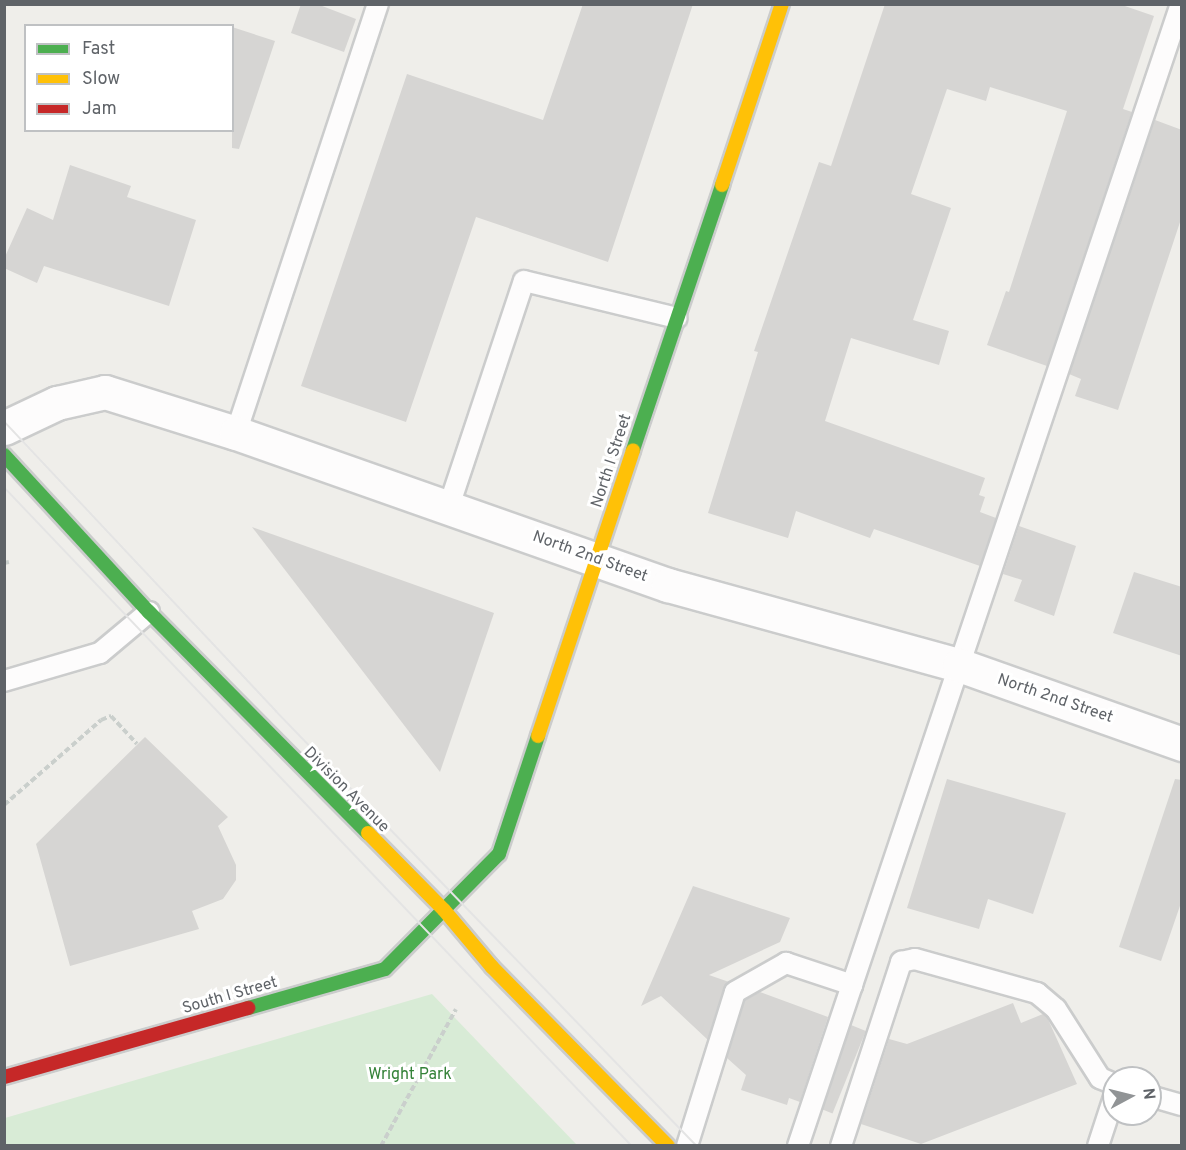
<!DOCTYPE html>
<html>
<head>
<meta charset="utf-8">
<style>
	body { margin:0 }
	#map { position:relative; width:1186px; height:1150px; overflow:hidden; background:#efeeea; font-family:Overpass,sans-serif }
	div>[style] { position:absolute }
	.green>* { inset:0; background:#d8ebd6 }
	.building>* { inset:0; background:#d6d5d3; transform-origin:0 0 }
	.path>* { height:4px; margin-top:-2px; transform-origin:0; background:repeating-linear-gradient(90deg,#cacfcc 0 6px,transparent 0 9px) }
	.roads { filter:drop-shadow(2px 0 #cbcccc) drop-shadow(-2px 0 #cbcccc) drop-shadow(0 2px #cbcccc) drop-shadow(0 -2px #cbcccc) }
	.lane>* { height:20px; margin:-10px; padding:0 10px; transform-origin:10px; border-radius:10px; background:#fdfcfc }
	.street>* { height:33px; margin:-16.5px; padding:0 16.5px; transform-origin:16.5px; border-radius:16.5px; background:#fdfcfc }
	.fast>* { height:14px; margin:-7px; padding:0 7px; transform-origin:7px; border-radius:7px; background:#4caf50 }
	.slow>* { height:14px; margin:-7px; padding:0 7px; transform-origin:7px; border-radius:7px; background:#ffc107 }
	.jam>* { height:14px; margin:-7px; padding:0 7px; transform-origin:7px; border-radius:7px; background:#c62828 }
	.tram>* { height:1.5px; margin:-0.75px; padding:0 0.75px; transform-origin:0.75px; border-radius:0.75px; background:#e4e4e4 }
	span { translate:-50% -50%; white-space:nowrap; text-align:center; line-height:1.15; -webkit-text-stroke:6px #fff; paint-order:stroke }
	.street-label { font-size:16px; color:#5f6368 }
	.park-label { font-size:16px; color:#348238 }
	.frame { position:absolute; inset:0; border:6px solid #5f6368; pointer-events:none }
	.legend { position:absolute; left:24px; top:24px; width:210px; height:108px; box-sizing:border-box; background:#fff; border:2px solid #bfc1c3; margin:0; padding:8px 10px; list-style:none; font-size:18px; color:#5f6368 }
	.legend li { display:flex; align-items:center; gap:12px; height:30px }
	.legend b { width:30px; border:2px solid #bfc1c3 }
	.north { position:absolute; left:1102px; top:1066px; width:60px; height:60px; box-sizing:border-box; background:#fff; border:2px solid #bfc1c3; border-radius:50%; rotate:83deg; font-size:16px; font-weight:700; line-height:24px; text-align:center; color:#5f6368 }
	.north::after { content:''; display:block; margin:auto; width:21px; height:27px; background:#919496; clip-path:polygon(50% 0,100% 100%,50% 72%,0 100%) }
</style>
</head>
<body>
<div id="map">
	<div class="green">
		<i style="clip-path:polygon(432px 994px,577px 1145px,5px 1145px,5px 1118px)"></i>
	</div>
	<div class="building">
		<i style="clip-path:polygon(301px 4px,317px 4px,356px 19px,344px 52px,291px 33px)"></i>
		<i style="clip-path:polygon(583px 4px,693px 4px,608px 262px,476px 217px,406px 422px,301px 386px,407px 74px,543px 120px)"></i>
		<i style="clip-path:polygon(885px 4px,1119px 4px,1154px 16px,1123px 109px,1132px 112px,1047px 366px,987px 345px,1006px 291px,1009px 292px,1067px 111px,990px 87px,986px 101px,947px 89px,911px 194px,951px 208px,913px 320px,949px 331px,939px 365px,851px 338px,825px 421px,985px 478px,979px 495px,985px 497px,980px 512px,996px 518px,980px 566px,874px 529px,870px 538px,796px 511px,788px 538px,708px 513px,758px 352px,754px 351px,819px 162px,831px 166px)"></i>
		<i style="clip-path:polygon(232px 27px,275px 41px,239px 149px,232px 148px)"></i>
		<i style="clip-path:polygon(1155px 120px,1182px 130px,1182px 216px,1118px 410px,1075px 396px,1081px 379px,1069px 374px)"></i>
		<i style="clip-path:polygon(70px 165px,131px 186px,127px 197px,196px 220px,169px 306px,44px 266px,37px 283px,4px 268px,4px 259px,27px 208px,53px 220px)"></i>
		<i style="clip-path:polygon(1019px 526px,1076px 546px,1054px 616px,1014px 601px,1022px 580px,1003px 574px)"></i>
		<i style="clip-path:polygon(252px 527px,494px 613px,440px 772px)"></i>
		<i style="clip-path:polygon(1134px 572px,1182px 587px,1182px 656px,1113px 633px)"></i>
		<i style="clip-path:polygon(145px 737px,228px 817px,218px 826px,236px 865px,236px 880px,223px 899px,192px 911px,199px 929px,70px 966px,36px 844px)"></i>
		<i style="clip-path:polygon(947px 779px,1066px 813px,1033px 914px,988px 899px,979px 929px,907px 908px)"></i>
		<i style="clip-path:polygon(1175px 779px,1182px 780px,1182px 900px,1161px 961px,1119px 947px)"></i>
		<i style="clip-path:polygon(693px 886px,790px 918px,780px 942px,709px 975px,729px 982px,708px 1040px,661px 996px,641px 1006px)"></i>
		<i style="clip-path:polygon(760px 992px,828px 1017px,800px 1102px,789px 1098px,787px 1105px,741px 1090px,746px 1075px,727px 1058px,745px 1000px)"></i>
		<i style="clip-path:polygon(1013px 1003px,1021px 1023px,1043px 1014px,1047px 1017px,1077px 1084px,921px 1144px,861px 1124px,889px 1039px,907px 1044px)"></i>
		<i style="left:851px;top:1025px;width:16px;height:89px;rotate:22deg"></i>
	</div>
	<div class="path">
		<i style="left:4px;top:563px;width:5px;rotate:-11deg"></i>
		<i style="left:4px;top:805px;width:129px;rotate:-41.2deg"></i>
		<i style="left:101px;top:720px;width:11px;rotate:-22deg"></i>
		<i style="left:111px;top:716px;width:38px;rotate:47deg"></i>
		<i style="left:381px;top:1146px;width:156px;rotate:-61.3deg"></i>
	</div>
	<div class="roads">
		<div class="lane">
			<i style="left:236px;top:433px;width:452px;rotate:-71.7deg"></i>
			<i style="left:449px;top:506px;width:237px;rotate:-71.6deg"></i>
			<i style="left:524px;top:281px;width:157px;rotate:13.6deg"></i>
			<i style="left:4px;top:681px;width:100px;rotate:-16.3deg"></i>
			<i style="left:100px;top:653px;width:64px;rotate:-39.9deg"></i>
			<i style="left:1150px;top:1096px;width:33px;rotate:16deg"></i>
			<i style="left:687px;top:1146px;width:161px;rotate:-72.7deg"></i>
			<i style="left:735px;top:992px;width:59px;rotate:-29.6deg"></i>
			<i style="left:786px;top:963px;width:70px;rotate:18.4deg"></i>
			<i style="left:798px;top:1146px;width:1205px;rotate:-71.46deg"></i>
			<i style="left:841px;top:1146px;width:194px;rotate:-71.9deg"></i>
			<i style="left:901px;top:962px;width:14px;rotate:-12deg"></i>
			<i style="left:915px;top:959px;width:127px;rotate:15.6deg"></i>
			<i style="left:1037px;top:993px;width:25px;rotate:40deg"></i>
			<i style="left:1056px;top:1009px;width:82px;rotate:57.5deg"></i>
			<i style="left:1100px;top:1078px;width:15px;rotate:23deg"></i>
			<i style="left:1098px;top:1146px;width:52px;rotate:-71.9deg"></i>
		</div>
		<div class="street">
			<i style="left:4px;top:428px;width:59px;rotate:-25.3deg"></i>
			<i style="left:57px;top:403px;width:49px;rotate:-12.9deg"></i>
			<i style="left:105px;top:392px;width:137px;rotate:17.4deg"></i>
			<i style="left:236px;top:433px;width:458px;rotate:19.4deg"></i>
			<i style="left:668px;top:585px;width:302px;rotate:15.4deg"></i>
			<i style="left:959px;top:665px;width:237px;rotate:19.5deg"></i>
		</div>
		<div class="fast">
			<i style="left:633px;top:450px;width:280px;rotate:-71.4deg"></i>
			<i style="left:4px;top:455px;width:214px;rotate:47.3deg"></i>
			<i style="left:149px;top:612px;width:311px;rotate:45.3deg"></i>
			<i style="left:248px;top:1008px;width:142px;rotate:-15.9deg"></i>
			<i style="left:385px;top:969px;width:162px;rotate:-45.3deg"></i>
			<i style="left:499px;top:854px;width:124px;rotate:-71.7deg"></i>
		</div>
		<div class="slow">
			<i style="left:722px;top:185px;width:191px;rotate:-71.7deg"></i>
			<i style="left:538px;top:736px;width:301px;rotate:-71.6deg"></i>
			<i style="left:368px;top:833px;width:108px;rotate:45.4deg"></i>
			<i style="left:444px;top:910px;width:75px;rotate:49.9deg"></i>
			<i style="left:492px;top:967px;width:251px;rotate:45.5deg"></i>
		</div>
		<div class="jam">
			<i style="left:4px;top:1077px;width:254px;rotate:-15.8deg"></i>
		</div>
	</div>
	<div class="tram">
		<i style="left:4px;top:421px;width:398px;rotate:46.8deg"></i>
		<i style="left:276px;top:711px;width:605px;rotate:45.94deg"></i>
		<i style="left:4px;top:487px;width:910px;rotate:46.38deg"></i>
	</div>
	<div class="street-label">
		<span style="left:612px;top:461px;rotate:-72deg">North I Street</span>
		<span style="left:590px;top:557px;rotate:20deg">North 2nd Street</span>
		<span style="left:1055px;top:699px;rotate:19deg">North 2nd Street</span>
		<span style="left:346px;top:790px;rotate:45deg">Division Avenue</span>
		<span style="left:230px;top:996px;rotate:-16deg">South I Street</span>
	</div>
	<div class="park-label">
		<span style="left:410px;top:1075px">Wright Park</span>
	</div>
	<div class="frame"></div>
	<ul class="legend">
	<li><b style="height:8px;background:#4caf50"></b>Fast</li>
	<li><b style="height:8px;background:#ffc107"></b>Slow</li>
	<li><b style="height:8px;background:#c62828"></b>Jam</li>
	</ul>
	<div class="north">N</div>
</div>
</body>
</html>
